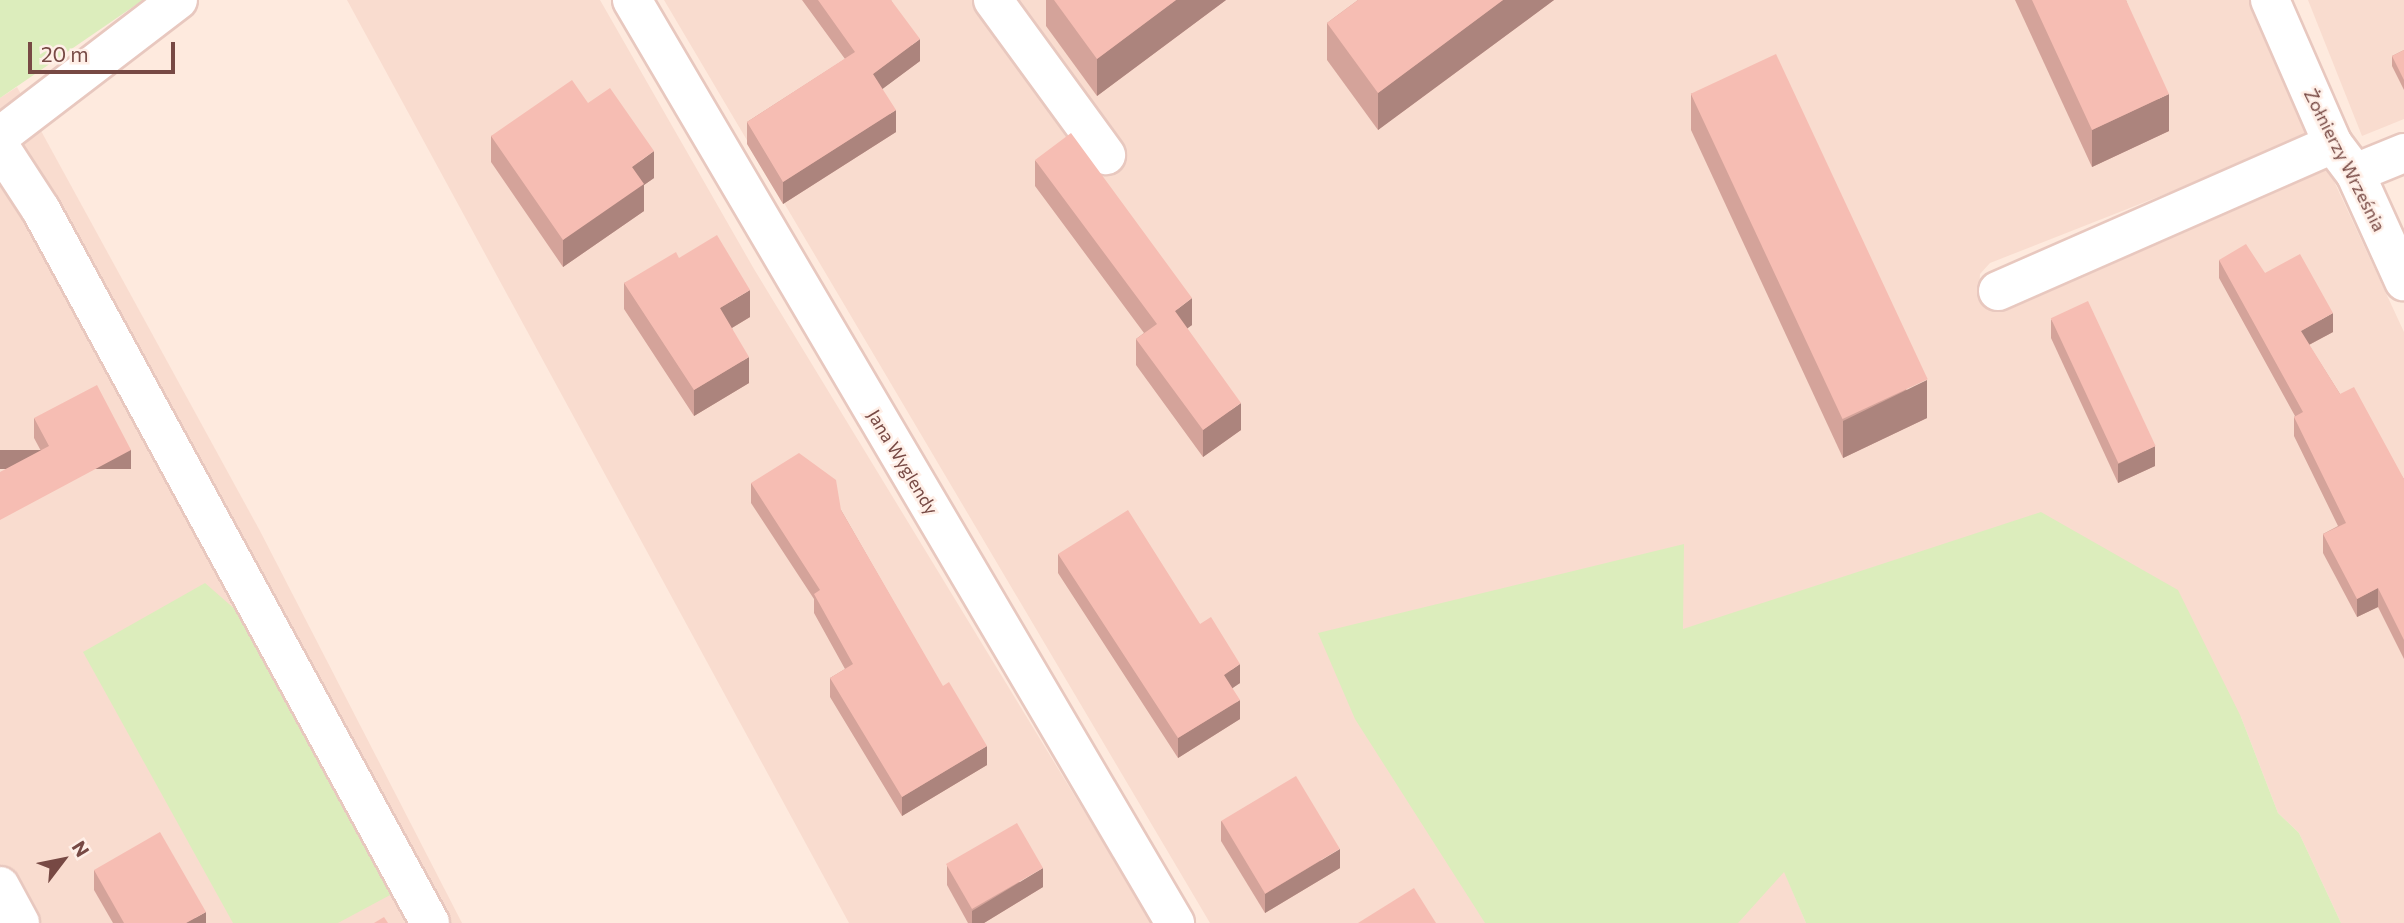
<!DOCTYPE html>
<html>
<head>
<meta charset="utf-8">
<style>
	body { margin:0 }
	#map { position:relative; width:2404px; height:923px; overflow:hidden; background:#feeade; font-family:Commissioner,sans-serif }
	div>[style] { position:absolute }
	.residential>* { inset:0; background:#f9dccf }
	.green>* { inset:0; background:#dcedbc }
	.roads { filter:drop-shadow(2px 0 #e8c8bf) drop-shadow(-2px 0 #e8c8bf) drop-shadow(0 2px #e8c8bf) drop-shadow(0 -2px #e8c8bf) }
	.minor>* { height:38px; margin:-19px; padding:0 19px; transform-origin:19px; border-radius:19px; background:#fff }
	.secondary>* { height:38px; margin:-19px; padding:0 19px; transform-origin:19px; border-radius:19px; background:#fff }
	.wall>* { inset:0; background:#d4a39a }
	.shaded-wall>* { inset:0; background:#ac847d; transform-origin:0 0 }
	.building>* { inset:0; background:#f6bdb3; transform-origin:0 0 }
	span { translate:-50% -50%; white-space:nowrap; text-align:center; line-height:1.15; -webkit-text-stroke:5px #ffefe7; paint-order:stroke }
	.street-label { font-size:18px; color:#774944 }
	.north { position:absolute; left:28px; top:825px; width:70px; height:70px; -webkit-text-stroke:5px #ffefe7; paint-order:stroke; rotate:58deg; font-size:19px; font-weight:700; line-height:28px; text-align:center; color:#774944 }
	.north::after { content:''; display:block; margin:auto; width:24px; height:32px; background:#774944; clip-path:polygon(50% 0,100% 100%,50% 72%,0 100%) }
	.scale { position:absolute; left:28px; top:42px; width:147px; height:32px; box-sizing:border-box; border:4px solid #774944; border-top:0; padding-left:9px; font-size:21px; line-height:24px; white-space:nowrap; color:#774944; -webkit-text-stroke:5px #ffefe7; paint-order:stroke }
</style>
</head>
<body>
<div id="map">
	<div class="residential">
		<i style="clip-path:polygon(347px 0,600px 0,754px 269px,1152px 923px,849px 923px)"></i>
		<i style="clip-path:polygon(664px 0,2260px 0,2323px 132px,1990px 263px,1980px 274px,1979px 290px,1981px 294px,2326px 164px,2404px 332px,2404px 923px,2341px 923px,2299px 833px,2278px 813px,2241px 717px,1683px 630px,1806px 923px,1210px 923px)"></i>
		<i style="clip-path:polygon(2308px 0,2404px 0,2404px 119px,2362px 136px)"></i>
		<i style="clip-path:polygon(17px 87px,260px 531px,462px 923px,0 923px,0 98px)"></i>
	</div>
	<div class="green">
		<i style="clip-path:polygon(0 0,143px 0,0 98px)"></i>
		<i style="clip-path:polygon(2041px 512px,2178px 590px,2241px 717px,2278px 813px,2299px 833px,2341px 923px,1806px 923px,1784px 872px,1738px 923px,1485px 923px,1355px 719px,1318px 633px,1684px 544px,1683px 629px)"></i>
		<i style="clip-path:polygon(205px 583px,237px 611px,392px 894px,338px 923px,233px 923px,83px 652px)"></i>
	</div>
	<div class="roads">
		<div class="minor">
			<i style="left:632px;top:0;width:1071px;rotate:59.53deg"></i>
			<i style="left:993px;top:0;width:192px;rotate:53.9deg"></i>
			<i style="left:2270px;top:0;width:157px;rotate:66.4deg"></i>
			<i style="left:2333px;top:144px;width:36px;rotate:53deg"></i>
			<i style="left:2355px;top:173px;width:119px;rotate:65.6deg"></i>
			<i style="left:0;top:147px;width:75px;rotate:56.9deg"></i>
			<i style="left:41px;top:210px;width:812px;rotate:61.38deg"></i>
			<i style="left:2355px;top:173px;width:53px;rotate:-22.2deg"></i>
			<i style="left:1998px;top:291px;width:366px;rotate:-23.7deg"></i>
			<i style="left:0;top:886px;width:42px;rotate:61.6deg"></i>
		</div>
		<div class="secondary">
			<i style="left:0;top:136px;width:224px;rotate:-37.4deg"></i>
		</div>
	</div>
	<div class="wall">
		<i style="clip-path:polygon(802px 0,891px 0,920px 61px,882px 89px,896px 132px,783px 204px,747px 144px,747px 122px,845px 59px)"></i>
		<i style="clip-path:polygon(1046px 0,1226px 0,1097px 96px,1046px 26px)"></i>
		<i style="clip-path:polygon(1358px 0,1554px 0,1378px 130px,1327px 60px,1327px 23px)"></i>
		<i style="clip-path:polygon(2015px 0,2126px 0,2169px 131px,2092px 167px)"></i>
		<i style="clip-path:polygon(2404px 50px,2404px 90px,2392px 66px,2392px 56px)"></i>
		<i style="clip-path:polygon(1691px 93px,1927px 418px,1843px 458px,1691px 130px)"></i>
		<i style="clip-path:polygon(588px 103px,654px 178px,644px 185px,644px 211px,563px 267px,491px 162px,491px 136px)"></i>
		<i style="clip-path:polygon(1035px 160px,1192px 325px,1187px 328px,1241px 430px,1203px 457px,1136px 365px,1136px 339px,1144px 333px,1035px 186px)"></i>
		<i style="clip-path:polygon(679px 258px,750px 317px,732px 328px,749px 383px,694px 416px,624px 309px,624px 283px)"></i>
		<i style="clip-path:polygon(2219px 260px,2265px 273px,2333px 332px,2309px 345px,2340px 394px,2404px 479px,2404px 659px,2378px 607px,2357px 617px,2323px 553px,2323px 534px,2338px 526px,2294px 436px,2294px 417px,2295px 416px,2219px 278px)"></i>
		<i style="clip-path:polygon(2051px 319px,2155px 466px,2118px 483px,2051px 338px)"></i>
		<i style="clip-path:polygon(34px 418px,131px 469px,41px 451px,34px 438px)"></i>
		<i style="clip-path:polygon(751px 483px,841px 510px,987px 765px,902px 816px,830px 697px,830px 678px,845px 669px,814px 613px,814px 599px,751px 503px)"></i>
		<i style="clip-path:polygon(1058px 554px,1200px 624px,1240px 683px,1232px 688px,1240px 719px,1178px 758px,1058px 573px)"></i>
		<i style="clip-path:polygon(1221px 821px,1340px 868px,1265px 913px,1221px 841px)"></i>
		<i style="clip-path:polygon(947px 866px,1043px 887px,984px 923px,968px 923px,947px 885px)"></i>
		<i style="clip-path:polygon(94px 870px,206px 923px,113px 923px,94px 890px)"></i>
	</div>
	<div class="shaded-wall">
		<i style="clip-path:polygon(1176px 0,1226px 0,1097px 96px,1097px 59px)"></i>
		<i style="clip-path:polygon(1503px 0,1554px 0,1378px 130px,1378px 93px)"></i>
		<i style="clip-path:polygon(920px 39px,920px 61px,873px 96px,873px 74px)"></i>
		<i style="clip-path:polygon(2169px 94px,2169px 131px,2092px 167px,2092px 130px)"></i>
		<i style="clip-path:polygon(896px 110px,896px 132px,783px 204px,783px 182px)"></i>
		<i style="clip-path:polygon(654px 151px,654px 178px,644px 185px,644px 211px,563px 267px,563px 240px,632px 167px)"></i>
		<i style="clip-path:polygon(750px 290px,750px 317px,720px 335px,720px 308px)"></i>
		<i style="clip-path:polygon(1192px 298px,1192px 325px,1162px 347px,1162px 321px)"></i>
		<i style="clip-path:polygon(2333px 313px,2333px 332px,2301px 349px,2301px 331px)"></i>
		<i style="clip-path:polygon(749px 357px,749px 383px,694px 416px,694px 390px)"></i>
		<i style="clip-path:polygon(1927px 380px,1927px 418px,1843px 458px,1843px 421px)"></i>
		<i style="clip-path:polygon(1241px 403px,1241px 430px,1203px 457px,1203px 430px)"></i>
		<i style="clip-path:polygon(2155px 446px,2155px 466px,2118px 483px,2118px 464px)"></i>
		<i style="left:131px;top:450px;width:19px;height:149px;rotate:90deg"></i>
		<i style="clip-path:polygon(2378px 588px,2378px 607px,2357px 617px,2357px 599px)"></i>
		<i style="clip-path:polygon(1240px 664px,1240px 683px,1224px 694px,1224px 675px)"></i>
		<i style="clip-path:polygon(1240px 700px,1240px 719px,1178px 758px,1178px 738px)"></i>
		<i style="clip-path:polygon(987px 746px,987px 765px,902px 816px,902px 797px)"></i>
		<i style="clip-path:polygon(1340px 849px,1340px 868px,1265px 913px,1265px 894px)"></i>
		<i style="clip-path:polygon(1043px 868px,1043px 887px,984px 923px,972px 923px,972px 911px)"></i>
		<i style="clip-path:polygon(206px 912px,206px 923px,186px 923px)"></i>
	</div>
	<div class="building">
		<i style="clip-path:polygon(818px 0,891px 0,920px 39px,873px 74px,896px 110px,783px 182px,747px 122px,855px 52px)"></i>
		<i style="clip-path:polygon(1054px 0,1176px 0,1097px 59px)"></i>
		<i style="clip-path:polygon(1358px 0,1503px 0,1378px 93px,1327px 23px)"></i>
		<i style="clip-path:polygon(2032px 0,2126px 0,2169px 94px,2092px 130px)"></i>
		<i style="clip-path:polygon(2404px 50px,2404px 80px,2392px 56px)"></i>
		<i style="left:1776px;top:54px;width:359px;height:94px;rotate:65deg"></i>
		<i style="clip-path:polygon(572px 80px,588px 103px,610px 88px,654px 151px,632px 167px,644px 184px,563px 240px,491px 136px)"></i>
		<i style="clip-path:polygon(1071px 133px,1192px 298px,1162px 321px,1175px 311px,1241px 403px,1203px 430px,1136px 339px,1157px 324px,1035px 160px)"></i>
		<i style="clip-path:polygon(717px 235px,750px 290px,720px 308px,749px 357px,694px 390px,624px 283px,676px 252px,679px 258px)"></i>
		<i style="clip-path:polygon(2246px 244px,2265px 273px,2300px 254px,2333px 313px,2301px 331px,2340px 394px,2354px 387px,2404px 479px,2404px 640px,2378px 588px,2357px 599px,2323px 534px,2346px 523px,2294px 417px,2303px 412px,2219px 260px)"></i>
		<i style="left:2088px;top:301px;width:160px;height:41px;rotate:65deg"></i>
		<i style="clip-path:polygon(97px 385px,131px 450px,0 520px,0 472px,49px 446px,34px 418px)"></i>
		<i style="clip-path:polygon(799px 453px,836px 480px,841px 510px,943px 686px,949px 682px,987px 746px,902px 797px,830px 678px,853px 664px,814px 594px,820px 590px,751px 483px)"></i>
		<i style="clip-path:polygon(1128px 510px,1200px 624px,1211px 617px,1240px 664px,1224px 675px,1240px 700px,1178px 738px,1058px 554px)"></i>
		<i style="left:1296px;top:776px;width:85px;height:87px;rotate:59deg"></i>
		<i style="left:1017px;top:823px;width:52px;height:82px;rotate:60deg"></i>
		<i style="clip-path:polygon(160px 832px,206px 912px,186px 923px,124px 923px,94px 870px)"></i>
		<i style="clip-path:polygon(1414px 888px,1436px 923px,1358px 923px)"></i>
		<i style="clip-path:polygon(384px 917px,388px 923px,374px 923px)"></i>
	</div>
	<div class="street-label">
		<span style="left:2345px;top:160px;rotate:63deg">Żołnierzy Września</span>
		<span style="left:903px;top:462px;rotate:59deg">Jana Wyglendy</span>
	</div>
	<div class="north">N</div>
	<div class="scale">20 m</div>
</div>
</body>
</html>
